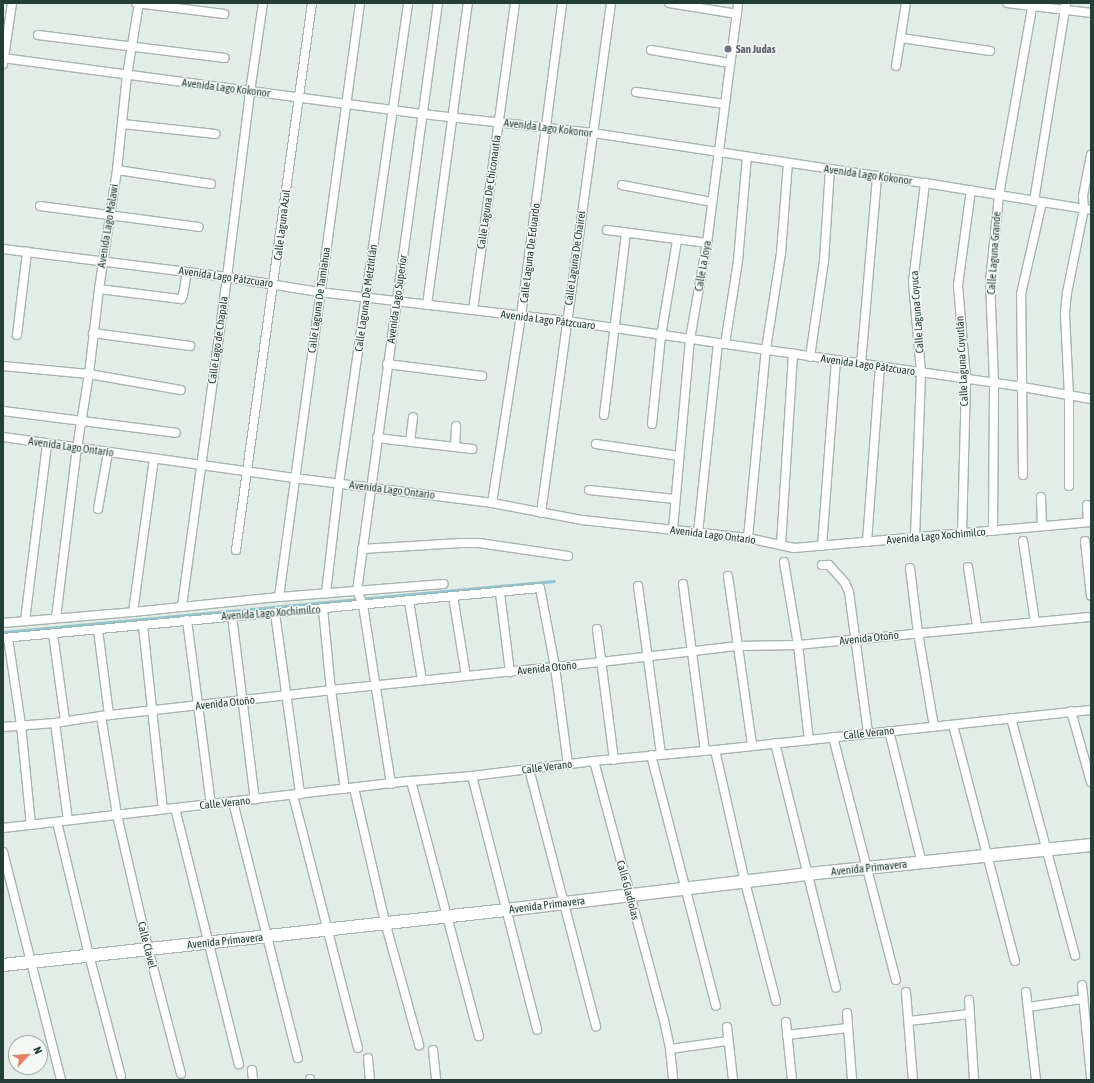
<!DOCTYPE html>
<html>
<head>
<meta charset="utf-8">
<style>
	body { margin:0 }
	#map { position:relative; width:1094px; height:1083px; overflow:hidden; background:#e3ede8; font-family:"Asap Condensed",sans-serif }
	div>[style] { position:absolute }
	.stream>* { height:2.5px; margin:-1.25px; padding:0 1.25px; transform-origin:1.25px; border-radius:1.25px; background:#8cc8d1 }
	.roads { filter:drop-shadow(1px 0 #a6b5af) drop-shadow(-1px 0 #a6b5af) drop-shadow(0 1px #a6b5af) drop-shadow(0 -1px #a6b5af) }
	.street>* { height:8px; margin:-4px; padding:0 4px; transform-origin:4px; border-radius:4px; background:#fff }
	.secondary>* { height:12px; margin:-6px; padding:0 6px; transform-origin:6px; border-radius:6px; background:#fff }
	.dots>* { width:11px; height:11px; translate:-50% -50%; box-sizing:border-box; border:2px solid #f4f9f6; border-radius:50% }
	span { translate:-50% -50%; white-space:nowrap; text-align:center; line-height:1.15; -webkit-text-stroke:3px #f4f9f6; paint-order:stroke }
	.worship-label { font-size:11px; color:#5b616d; font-weight:700 }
	.left { translate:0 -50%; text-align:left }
	.street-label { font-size:11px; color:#233e36 }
	.frame { position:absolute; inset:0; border:4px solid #233e36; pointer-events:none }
	.north { position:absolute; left:8px; top:1035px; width:40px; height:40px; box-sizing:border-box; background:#f4f9f6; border:1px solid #a0aea9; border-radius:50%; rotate:65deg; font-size:11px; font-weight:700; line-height:16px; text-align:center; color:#233e36 }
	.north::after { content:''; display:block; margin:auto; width:14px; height:18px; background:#f07e5f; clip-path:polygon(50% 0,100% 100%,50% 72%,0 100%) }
</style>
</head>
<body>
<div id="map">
	<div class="stream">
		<i style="left:3px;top:632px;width:553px;rotate:-5.29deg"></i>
	</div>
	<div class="roads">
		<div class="street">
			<i style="left:136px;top:3px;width:89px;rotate:7.1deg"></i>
			<i style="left:669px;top:3px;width:69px;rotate:9.2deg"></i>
			<i style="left:1007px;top:3px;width:85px;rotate:6.8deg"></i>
			<i style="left:38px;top:35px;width:188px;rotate:7deg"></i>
			<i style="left:901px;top:38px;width:90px;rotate:8.3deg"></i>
			<i style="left:651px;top:50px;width:80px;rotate:9.3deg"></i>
			<i style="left:3px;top:58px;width:423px;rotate:7.6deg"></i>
			<i style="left:422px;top:114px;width:172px;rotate:6.3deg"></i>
			<i style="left:593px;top:133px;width:336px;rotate:8.6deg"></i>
			<i style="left:925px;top:183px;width:168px;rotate:9.2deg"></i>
			<i style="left:3px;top:64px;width:62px;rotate:-81.6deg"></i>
			<i style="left:896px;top:66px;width:64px;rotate:-81deg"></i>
			<i style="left:636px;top:92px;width:90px;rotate:7.7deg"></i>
			<i style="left:123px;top:124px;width:93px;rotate:6.2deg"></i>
			<i style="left:117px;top:170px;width:95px;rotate:8.5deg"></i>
			<i style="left:622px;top:185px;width:92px;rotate:10.7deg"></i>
			<i style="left:1034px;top:201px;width:201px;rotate:-80.8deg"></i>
			<i style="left:40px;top:206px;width:160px;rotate:7.5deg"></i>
			<i style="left:607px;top:230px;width:101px;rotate:7.4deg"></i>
			<i style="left:3px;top:249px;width:226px;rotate:7.1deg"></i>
			<i style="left:227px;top:277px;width:93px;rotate:9.3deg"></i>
			<i style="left:319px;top:292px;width:249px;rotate:6.7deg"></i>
			<i style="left:566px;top:321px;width:462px;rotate:8.2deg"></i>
			<i style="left:1023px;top:387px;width:69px;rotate:10deg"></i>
			<i style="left:99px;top:289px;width:83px;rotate:7deg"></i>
			<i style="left:181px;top:299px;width:4px;rotate:-63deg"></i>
			<i style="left:183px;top:295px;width:23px;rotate:-80deg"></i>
			<i style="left:427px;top:305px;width:305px;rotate:-82.3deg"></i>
			<i style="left:473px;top:310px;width:310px;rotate:-82.2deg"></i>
			<i style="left:93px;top:333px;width:98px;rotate:7.6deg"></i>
			<i style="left:17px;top:335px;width:84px;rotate:-83.1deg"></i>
			<i style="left:725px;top:344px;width:84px;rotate:-81.1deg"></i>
			<i style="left:738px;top:261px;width:104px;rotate:-85.1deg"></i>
			<i style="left:810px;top:357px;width:97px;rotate:-81.7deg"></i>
			<i style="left:824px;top:261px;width:92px;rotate:-86.3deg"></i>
			<i style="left:387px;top:364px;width:96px;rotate:7.2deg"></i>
			<i style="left:861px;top:364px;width:189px;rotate:-85.1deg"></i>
			<i style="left:3px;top:366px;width:86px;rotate:5.3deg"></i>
			<i style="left:89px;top:374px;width:93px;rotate:9.9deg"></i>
			<i style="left:3px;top:411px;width:174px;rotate:7.2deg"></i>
			<i style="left:604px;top:415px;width:183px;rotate:-83.1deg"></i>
			<i style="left:652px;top:424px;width:88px;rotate:-84.2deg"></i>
			<i style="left:661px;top:336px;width:97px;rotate:-80.5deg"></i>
			<i style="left:3px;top:437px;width:294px;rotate:8deg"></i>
			<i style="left:294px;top:478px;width:200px;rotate:7.2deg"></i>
			<i style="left:492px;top:503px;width:92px;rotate:10.7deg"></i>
			<i style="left:582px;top:520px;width:167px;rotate:6.2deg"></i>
			<i style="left:748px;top:538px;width:47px;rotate:12.3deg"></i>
			<i style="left:794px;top:548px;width:298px;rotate:-5deg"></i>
			<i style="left:377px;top:438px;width:96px;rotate:6.6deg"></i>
			<i style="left:410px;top:442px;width:25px;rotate:-83deg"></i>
			<i style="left:596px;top:444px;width:84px;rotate:8.2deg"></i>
			<i style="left:455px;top:447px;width:21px;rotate:-87deg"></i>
			<i style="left:1023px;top:475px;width:181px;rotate:-90.6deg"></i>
			<i style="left:1021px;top:294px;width:94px;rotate:-77.1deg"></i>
			<i style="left:1069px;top:486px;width:90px;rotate:-90deg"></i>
			<i style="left:1069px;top:396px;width:82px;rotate:-92.8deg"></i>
			<i style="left:1065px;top:314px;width:21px;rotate:-85deg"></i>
			<i style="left:1067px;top:293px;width:86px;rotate:-78.6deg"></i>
			<i style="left:1084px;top:209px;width:13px;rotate:-94deg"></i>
			<i style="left:1083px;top:196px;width:42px;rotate:-79deg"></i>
			<i style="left:589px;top:490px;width:86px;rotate:6deg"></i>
			<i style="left:1041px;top:497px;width:29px;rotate:88deg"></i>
			<i style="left:492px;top:503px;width:189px;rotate:-81.2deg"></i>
			<i style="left:521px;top:316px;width:316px;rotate:-82.5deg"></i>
			<i style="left:1087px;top:505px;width:17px;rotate:87deg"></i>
			<i style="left:98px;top:509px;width:58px;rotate:-80deg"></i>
			<i style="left:541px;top:513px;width:515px;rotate:-82.18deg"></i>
			<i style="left:673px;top:529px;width:191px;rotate:-84.9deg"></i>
			<i style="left:690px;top:339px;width:97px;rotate:-80deg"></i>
			<i style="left:707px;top:243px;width:242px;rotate:-82.6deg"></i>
			<i style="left:993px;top:531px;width:148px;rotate:-89.6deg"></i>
			<i style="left:994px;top:383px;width:102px;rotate:-92.2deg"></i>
			<i style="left:990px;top:281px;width:86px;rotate:-84deg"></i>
			<i style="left:999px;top:195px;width:195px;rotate:-80deg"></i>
			<i style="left:698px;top:533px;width:191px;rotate:-84deg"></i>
			<i style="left:962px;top:534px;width:155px;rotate:-88.5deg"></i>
			<i style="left:966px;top:379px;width:94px;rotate:-94.9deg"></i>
			<i style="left:958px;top:285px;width:96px;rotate:-82.2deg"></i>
			<i style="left:748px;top:538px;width:190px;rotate:-84.6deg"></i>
			<i style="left:766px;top:349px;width:97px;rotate:-81.1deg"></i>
			<i style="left:781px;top:253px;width:90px;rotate:-85.6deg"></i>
			<i style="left:915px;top:538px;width:166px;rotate:-87.9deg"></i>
			<i style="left:921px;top:372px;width:90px;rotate:-95.1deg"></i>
			<i style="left:913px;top:282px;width:100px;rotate:-83.1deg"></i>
			<i style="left:1023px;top:541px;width:82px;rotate:81.6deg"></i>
			<i style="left:1085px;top:541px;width:55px;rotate:83.8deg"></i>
			<i style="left:867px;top:542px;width:175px;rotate:-85.8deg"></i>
			<i style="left:781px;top:545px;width:192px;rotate:-86.4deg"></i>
			<i style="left:822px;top:546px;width:186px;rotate:-85.7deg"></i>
			<i style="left:362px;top:549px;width:99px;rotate:-3.5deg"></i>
			<i style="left:461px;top:543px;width:18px"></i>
			<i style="left:479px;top:543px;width:90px;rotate:8.3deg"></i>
			<i style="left:236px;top:550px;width:552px;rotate:-82.09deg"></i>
			<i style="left:784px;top:562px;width:84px;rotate:80.4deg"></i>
			<i style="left:798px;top:645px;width:96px;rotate:83.4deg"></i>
			<i style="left:822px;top:565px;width:7px"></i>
			<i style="left:829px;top:565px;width:24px;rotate:48deg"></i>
			<i style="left:845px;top:583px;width:10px;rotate:66deg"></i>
			<i style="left:849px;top:592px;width:142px;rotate:82.3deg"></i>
			<i style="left:968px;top:567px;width:60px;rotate:81.3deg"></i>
			<i style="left:910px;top:568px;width:65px;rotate:83deg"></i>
			<i style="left:918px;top:633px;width:95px;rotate:80.3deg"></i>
			<i style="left:728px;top:576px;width:171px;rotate:81.9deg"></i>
			<i style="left:683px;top:584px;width:168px;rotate:82.5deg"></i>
			<i style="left:638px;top:586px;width:170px;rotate:82.2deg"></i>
			<i style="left:326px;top:593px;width:111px;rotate:-83.3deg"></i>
			<i style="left:339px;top:483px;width:485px;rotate:-81.8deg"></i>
			<i style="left:500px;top:593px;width:80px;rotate:82.8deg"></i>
			<i style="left:453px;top:596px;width:81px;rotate:80.8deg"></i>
			<i style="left:279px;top:597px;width:599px;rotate:-82.23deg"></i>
			<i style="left:409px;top:601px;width:80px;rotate:80.7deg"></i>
			<i style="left:182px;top:606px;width:332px;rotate:-82.2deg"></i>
			<i style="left:227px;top:277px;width:186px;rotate:-82.9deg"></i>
			<i style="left:250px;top:92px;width:90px;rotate:-81.7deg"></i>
			<i style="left:323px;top:609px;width:81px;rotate:84.4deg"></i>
			<i style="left:331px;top:690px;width:100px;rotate:82deg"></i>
			<i style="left:133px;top:612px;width:155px;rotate:-82.2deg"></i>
			<i style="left:275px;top:613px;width:183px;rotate:82.1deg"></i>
			<i style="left:232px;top:616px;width:185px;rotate:82.9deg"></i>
			<i style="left:56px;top:618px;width:171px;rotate:-83deg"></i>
			<i style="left:77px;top:448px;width:75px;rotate:-80.8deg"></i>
			<i style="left:89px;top:374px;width:86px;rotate:-83.3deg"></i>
			<i style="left:99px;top:289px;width:120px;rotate:-81.4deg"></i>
			<i style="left:117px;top:170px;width:96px;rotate:-84deg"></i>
			<i style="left:127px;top:75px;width:73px;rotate:-80.5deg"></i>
			<i style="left:187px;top:620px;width:186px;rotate:82.6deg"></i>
			<i style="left:25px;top:621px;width:178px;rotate:-82.9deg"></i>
			<i style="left:3px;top:623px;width:130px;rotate:-4.8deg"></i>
			<i style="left:133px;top:612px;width:147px;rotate:-5.9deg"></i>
			<i style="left:279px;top:597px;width:165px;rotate:-4.5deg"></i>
			<i style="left:143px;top:626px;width:184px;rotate:83.8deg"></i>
			<i style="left:597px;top:629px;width:132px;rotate:82.6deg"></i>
			<i style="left:98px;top:630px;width:86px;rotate:82.6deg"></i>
			<i style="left:53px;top:634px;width:88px;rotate:82.1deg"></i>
			<i style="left:3px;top:638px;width:539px;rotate:-5.32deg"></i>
			<i style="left:540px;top:588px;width:80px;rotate:79.2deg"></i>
			<i style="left:555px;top:667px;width:98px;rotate:82.4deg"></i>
			<i style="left:8px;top:638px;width:88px;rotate:81.5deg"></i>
			<i style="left:21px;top:725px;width:100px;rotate:84.3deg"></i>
			<i style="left:1071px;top:711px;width:74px;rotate:74.3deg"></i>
			<i style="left:101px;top:716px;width:100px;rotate:80.8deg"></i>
			<i style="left:117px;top:815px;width:137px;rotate:76.9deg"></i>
			<i style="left:148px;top:948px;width:130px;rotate:75.3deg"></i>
			<i style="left:1011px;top:718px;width:246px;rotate:74.9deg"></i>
			<i style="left:55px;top:723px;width:98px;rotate:82.4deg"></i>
			<i style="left:953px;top:725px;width:244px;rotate:75.3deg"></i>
			<i style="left:3px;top:727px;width:52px;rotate:-4.4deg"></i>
			<i style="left:55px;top:723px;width:47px;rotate:-8.7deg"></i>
			<i style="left:101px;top:716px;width:231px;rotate:-6.4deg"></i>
			<i style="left:331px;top:690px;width:271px;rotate:-5.9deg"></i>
			<i style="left:601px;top:662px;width:138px;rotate:-6.7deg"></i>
			<i style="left:738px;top:646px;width:60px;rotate:-1deg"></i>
			<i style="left:798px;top:645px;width:294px;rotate:-5.5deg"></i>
			<i style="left:889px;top:731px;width:136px;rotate:76deg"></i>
			<i style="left:833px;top:737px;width:251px;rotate:75.5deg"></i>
			<i style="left:775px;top:743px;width:252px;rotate:76deg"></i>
			<i style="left:715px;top:750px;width:135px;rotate:77.2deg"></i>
			<i style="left:745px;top:882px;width:123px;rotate:75.4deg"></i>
			<i style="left:651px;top:755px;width:259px;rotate:75.5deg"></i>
			<i style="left:594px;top:761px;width:268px;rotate:74.9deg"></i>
			<i style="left:664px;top:1020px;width:30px;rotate:78deg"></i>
			<i style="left:670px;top:1049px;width:31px;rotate:84deg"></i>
			<i style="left:529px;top:769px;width:266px;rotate:75.4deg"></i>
			<i style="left:472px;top:776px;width:262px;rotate:75.6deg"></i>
			<i style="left:411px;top:781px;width:264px;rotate:75.1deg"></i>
			<i style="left:391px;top:784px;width:181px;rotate:-98.9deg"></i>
			<i style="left:363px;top:605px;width:15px;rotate:-113deg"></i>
			<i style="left:357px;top:591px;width:594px;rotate:-82.16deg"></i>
			<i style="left:354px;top:788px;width:138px;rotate:77deg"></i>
			<i style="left:385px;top:922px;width:128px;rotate:74.5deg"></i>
			<i style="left:293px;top:795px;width:261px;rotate:75.6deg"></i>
			<i style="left:233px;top:802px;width:264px;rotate:75.8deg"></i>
			<i style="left:175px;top:808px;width:264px;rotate:76deg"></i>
			<i style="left:57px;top:822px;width:137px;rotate:76.5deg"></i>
			<i style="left:89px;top:955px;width:125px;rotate:75.2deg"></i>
			<i style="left:3px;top:828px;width:411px;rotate:-6.6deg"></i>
			<i style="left:411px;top:781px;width:61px;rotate:-4.7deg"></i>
			<i style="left:472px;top:776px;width:123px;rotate:-7deg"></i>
			<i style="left:594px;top:761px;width:121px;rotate:-5.2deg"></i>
			<i style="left:715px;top:750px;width:378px;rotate:-6.1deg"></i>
			<i style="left:3px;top:852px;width:235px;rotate:75.7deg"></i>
			<i style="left:1082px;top:985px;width:92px;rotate:84.4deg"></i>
			<i style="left:906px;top:992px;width:88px;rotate:85.5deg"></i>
			<i style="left:1026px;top:992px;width:89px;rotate:83.5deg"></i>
			<i style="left:969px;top:1000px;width:80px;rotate:86.4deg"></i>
			<i style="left:1028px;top:1007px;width:56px;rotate:-8.3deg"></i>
			<i style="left:847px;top:1013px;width:67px;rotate:85.7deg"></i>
			<i style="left:909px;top:1021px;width:61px;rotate:-6.5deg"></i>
			<i style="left:786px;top:1022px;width:58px;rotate:84.1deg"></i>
			<i style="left:727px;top:1027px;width:53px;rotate:83.5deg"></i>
			<i style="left:787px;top:1035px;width:61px;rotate:-6.5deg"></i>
			<i style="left:670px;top:1049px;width:59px;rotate:-7.9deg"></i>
			<i style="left:433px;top:1050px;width:30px;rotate:84deg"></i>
			<i style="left:368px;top:1058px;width:22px;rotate:85deg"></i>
			<i style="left:252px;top:1070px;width:10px;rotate:84deg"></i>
			<i style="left:310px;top:1079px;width:1px;rotate:90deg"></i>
		</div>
		<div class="secondary">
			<i style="left:3px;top:965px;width:506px;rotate:-6.24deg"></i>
			<i style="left:506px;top:910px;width:303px;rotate:-6.8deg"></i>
			<i style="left:807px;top:874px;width:285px;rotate:-5.8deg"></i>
		</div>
	</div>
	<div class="dots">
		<i style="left:728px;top:49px;background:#6b7280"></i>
	</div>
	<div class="worship-label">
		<span class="left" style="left:736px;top:49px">San Judas</span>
	</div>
	<div class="street-label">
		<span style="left:226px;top:88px;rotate:7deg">Avenida Lago Kokonor</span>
		<span style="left:548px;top:128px;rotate:7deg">Avenida Lago Kokonor</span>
		<span style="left:868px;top:175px;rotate:8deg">Avenida Lago Kokonor</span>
		<span style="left:489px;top:192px;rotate:-82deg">Calle Laguna De Chiconautla</span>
		<span style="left:282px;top:225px;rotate:-83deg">Calle Laguna Azul</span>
		<span style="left:108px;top:226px;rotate:-81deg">Avenida Lago Malawi</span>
		<span style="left:530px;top:253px;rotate:-83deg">Calle Laguna De Eduardo</span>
		<span style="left:994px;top:253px;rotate:-86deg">Calle Laguna Grande</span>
		<span style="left:575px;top:258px;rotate:-82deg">Calle Laguna De Chairel</span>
		<span style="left:703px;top:266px;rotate:-80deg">Calle La Joya</span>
		<span style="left:226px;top:277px;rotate:8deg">Avenida Lago Pátzcuaro</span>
		<span style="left:366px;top:298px;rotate:-82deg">Calle Laguna De Metztitlán</span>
		<span style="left:397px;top:299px;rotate:-82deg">Avenida Lago Superior</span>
		<span style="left:319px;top:300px;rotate:-82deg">Calle Laguna De Tamiahua</span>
		<span style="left:917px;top:312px;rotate:-94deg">Calle Laguna Coyuca</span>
		<span style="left:548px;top:320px;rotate:7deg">Avenida Lago Pátzcuaro</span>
		<span style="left:218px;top:340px;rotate:-82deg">Calle Lago de Chapala</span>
		<span style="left:962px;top:361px;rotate:-93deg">Calle Laguna Cuyutlán</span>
		<span style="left:868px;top:365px;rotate:8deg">Avenida Lago Pátzcuaro</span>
		<span style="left:71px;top:447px;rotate:8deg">Avenida Lago Ontario</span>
		<span style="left:392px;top:490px;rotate:7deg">Avenida Lago Ontario</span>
		<span style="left:713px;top:535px;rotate:7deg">Avenida Lago Ontario</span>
		<span style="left:936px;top:536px;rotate:-5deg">Avenida Lago Xochimilco</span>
		<span style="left:271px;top:613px;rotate:-4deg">Avenida Lago Xochimilco</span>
		<span style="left:869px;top:638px;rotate:-6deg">Avenida Otoño</span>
		<span style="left:547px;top:668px;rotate:-6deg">Avenida Otoño</span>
		<span style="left:225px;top:703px;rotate:-6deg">Avenida Otoño</span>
		<span style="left:869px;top:733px;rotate:-6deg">Calle Verano</span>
		<span style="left:547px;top:767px;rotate:-7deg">Calle Verano</span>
		<span style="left:225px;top:803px;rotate:-6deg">Calle Verano</span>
		<span style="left:869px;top:868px;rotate:-6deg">Avenida Primavera</span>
		<span style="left:628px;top:890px;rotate:75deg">Calle Gladiolas</span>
		<span style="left:547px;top:905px;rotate:-7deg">Avenida Primavera</span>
		<span style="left:225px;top:941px;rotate:-6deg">Avenida Primavera</span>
		<span style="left:147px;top:945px;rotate:76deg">Calle Clavel</span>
	</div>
	<div class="frame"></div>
	<div class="north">N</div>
</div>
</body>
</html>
